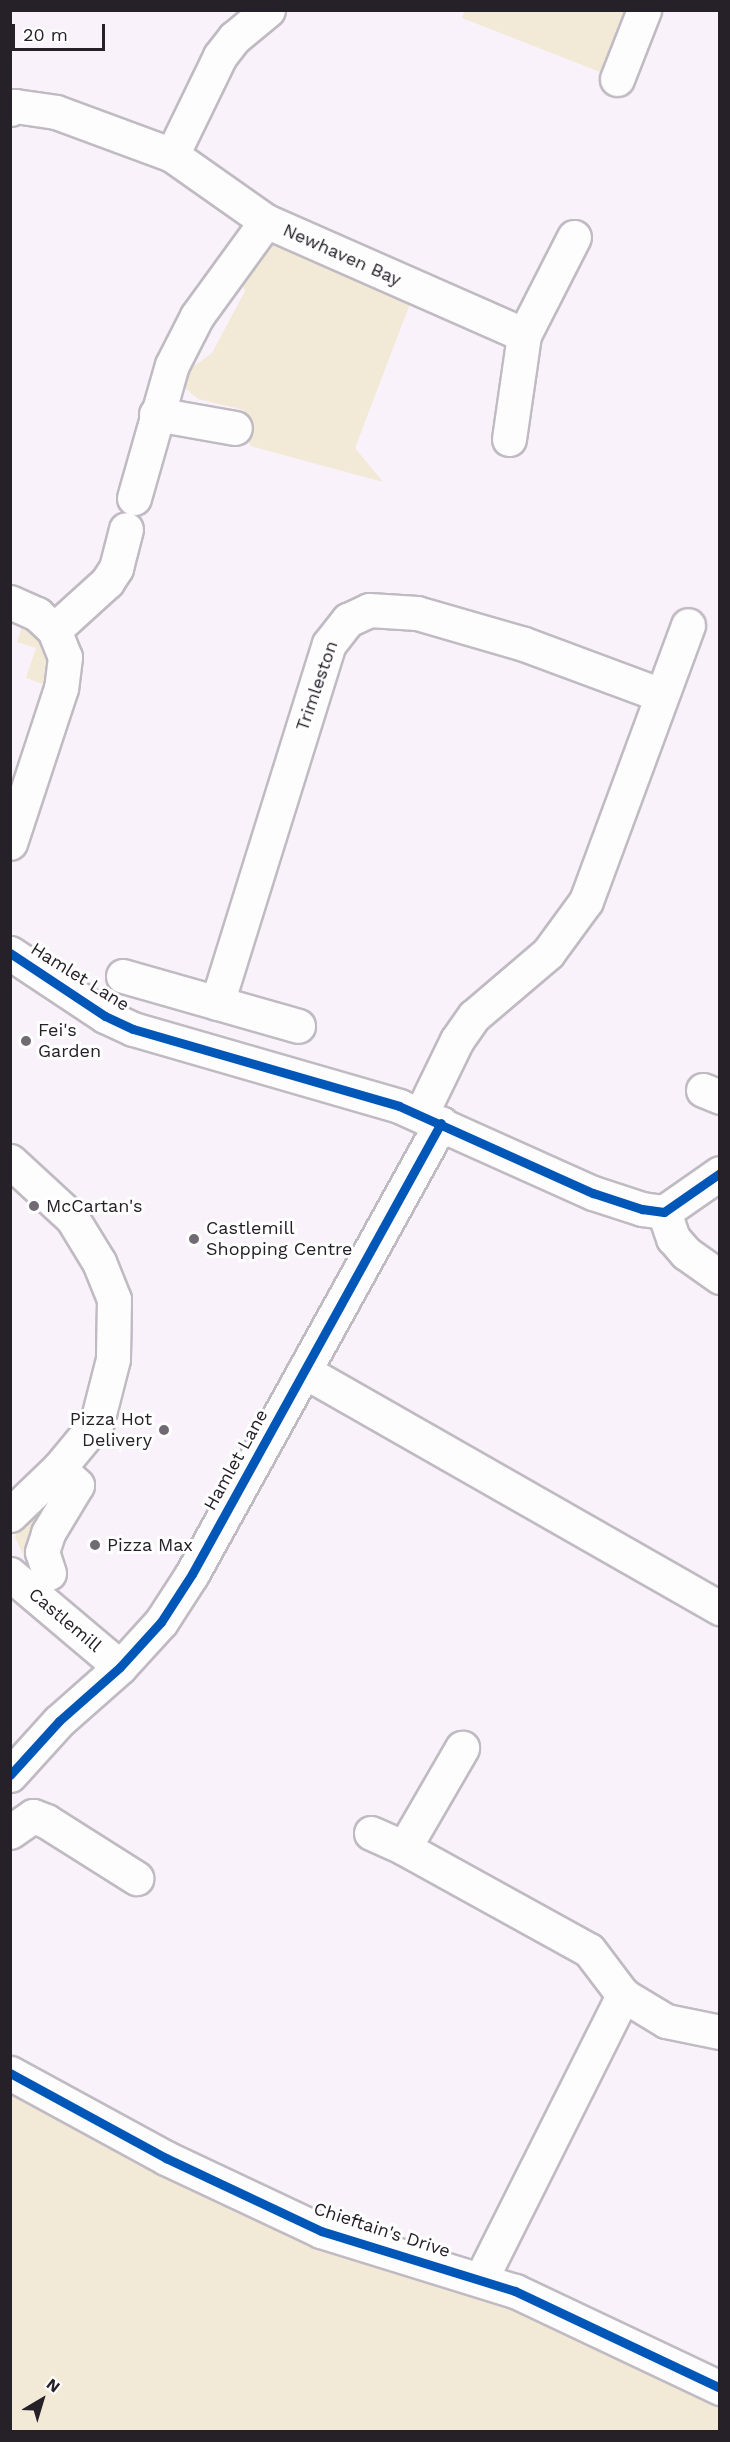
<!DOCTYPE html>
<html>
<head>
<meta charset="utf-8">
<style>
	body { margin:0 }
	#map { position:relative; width:730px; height:2442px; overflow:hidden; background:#f9f2fa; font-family:"Work Sans",sans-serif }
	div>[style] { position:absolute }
	.green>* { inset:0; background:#f2ead7 }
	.roads { filter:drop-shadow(2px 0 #c0bac2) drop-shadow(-2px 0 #c0bac2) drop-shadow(0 2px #c0bac2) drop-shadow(0 -2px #c0bac2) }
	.minor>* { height:33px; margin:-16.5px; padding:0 16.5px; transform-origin:16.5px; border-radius:16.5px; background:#fefdfe }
	.cycleway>* { height:9px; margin:-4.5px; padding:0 4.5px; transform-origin:4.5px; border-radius:4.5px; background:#0057b8 }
	.dots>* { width:16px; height:16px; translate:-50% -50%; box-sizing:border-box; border:3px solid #fff; border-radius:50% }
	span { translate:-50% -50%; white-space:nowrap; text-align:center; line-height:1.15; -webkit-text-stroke:6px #fff; paint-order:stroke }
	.street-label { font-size:18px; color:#262029 }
	.poi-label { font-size:18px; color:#262029 }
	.left { translate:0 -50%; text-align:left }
	.right { translate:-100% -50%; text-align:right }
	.frame { position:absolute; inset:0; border:12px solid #262029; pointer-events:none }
	.north { position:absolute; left:12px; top:2370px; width:60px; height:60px; -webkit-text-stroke:4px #fff; paint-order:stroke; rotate:38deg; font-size:16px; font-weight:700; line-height:24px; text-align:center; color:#262029 }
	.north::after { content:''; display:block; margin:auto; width:21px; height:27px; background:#262029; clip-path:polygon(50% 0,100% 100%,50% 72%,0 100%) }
	.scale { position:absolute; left:12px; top:24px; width:93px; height:27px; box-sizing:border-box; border:3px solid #262029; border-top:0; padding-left:8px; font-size:18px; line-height:21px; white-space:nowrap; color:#262029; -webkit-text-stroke:4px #fff; paint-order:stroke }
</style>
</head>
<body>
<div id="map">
	<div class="green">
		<i style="clip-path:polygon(465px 10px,625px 10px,625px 11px,600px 72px,462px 18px)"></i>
		<i style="clip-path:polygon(281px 240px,413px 296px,355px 448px,383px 482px,250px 446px,244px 410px,198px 399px,184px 387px,188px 370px,212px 353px,245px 291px,240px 279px,262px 247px)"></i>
		<i style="clip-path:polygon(25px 618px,52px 645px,48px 686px,26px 678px,36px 648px,17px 642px)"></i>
		<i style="clip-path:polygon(53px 1500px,31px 1538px,25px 1559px,15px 1537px,23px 1522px,45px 1501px)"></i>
		<i style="clip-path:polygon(10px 2073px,166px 2158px,719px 2388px,719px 2431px,11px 2431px)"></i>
	</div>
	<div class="roads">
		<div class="minor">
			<i style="left:617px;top:79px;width:74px;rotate:-68.6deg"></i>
			<i style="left:10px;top:109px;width:6px;rotate:-31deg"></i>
			<i style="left:15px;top:106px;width:41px;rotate:8.3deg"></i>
			<i style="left:56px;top:112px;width:124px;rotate:20.3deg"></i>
			<i style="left:172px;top:155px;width:115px;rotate:35.1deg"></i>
			<i style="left:266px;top:221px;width:282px;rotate:23.8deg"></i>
			<i style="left:172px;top:155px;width:110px;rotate:-64.1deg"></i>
			<i style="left:220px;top:56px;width:23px;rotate:-52deg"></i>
			<i style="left:234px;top:38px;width:44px;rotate:-39.5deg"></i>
			<i style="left:156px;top:414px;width:80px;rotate:10deg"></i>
			<i style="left:509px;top:439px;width:105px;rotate:-81.8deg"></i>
			<i style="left:524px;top:335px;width:110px;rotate:-63deg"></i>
			<i style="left:134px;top:498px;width:138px;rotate:-74.1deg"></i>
			<i style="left:172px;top:365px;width:55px;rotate:-63deg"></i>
			<i style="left:197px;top:316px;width:117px;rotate:-54deg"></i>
			<i style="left:10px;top:602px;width:30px;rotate:24deg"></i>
			<i style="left:37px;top:614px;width:23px;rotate:43deg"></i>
			<i style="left:54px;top:630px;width:29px;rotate:68deg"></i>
			<i style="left:65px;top:657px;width:31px;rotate:97deg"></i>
			<i style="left:61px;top:688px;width:163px;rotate:108.2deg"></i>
			<i style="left:54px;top:630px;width:72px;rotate:-42.2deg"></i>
			<i style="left:107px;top:582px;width:17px;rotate:-57deg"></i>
			<i style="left:116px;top:568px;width:40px;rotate:-75.6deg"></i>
			<i style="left:10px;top:953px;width:114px;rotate:33.6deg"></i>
			<i style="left:105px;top:1016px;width:31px;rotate:25deg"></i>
			<i style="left:133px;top:1029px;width:277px;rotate:16.1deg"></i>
			<i style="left:399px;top:1106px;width:213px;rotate:24.2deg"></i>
			<i style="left:593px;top:1193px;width:52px;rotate:18.1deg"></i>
			<i style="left:642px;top:1209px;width:22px;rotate:8deg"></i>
			<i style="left:664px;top:1212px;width:68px;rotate:-34.9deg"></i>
			<i style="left:123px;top:976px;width:182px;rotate:15.9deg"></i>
			<i style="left:217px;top:1003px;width:376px;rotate:-72.7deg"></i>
			<i style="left:329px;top:644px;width:31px;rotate:-52deg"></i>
			<i style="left:348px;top:620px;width:23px;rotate:-25deg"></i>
			<i style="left:369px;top:610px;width:48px;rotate:3.6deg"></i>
			<i style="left:417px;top:613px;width:111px;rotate:16.2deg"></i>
			<i style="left:524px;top:644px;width:146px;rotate:20.4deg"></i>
			<i style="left:703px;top:1090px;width:18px;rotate:22deg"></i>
			<i style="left:421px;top:1114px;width:82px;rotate:-64.1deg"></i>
			<i style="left:457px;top:1040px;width:29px;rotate:-55deg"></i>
			<i style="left:474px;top:1016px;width:97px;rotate:-40.4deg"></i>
			<i style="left:548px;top:953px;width:64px;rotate:-53.8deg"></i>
			<i style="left:586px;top:901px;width:294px;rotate:-69.7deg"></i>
			<i style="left:10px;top:1161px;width:84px;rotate:42.6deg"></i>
			<i style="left:72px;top:1218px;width:52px;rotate:58.5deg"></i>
			<i style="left:99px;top:1262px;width:40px;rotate:68deg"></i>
			<i style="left:114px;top:1299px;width:60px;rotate:91deg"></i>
			<i style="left:113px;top:1359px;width:65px;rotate:104.3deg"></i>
			<i style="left:97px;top:1422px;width:60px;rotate:129.6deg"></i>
			<i style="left:59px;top:1468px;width:68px;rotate:136.2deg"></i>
			<i style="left:664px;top:1212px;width:28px;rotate:71deg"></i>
			<i style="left:673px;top:1238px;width:20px;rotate:49deg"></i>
			<i style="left:686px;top:1253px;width:42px;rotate:35.2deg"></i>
			<i style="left:304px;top:1371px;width:479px;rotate:29.7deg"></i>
			<i style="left:49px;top:1573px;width:22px;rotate:-108deg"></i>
			<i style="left:42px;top:1552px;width:20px;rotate:-72deg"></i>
			<i style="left:48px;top:1533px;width:56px;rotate:-58.9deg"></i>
			<i style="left:77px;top:1485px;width:25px;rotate:-137deg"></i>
			<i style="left:10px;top:1574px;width:144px;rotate:40.2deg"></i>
			<i style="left:10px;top:1775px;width:73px;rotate:-47.8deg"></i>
			<i style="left:59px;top:1721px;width:81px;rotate:-41.5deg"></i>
			<i style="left:120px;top:1667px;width:61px;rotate:-47.7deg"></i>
			<i style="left:161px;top:1622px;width:57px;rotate:-57.1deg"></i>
			<i style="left:192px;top:1574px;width:515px;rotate:-61.1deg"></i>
			<i style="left:10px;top:1832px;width:28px;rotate:-35deg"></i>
			<i style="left:33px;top:1816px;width:14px;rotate:21deg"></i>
			<i style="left:46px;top:1821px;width:107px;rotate:32.3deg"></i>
			<i style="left:371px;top:1833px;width:36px;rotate:24deg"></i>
			<i style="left:404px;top:1848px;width:116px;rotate:-59.9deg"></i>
			<i style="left:404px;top:1848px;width:211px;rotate:28.9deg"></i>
			<i style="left:589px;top:1950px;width:56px;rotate:52.9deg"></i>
			<i style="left:623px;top:1995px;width:50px;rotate:31.2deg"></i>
			<i style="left:666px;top:2021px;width:55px;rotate:11.5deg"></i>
			<i style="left:10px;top:2073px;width:178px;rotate:28.6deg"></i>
			<i style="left:166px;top:2158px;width:171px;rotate:25.2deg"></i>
			<i style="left:321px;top:2231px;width:203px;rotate:17.2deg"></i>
			<i style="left:515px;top:2291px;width:227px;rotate:25.3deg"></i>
			<i style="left:481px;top:2279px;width:318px;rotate:-63.4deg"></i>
		</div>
	</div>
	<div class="cycleway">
		<i style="left:10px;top:953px;width:114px;rotate:33.6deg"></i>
		<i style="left:105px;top:1016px;width:31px;rotate:25deg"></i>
		<i style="left:133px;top:1029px;width:277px;rotate:16.1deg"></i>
		<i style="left:399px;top:1106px;width:213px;rotate:24.2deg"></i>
		<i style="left:593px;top:1193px;width:52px;rotate:18.1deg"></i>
		<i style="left:642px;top:1209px;width:22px;rotate:8deg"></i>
		<i style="left:664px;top:1212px;width:68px;rotate:-34.9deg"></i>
		<i style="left:10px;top:1775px;width:73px;rotate:-47.8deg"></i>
		<i style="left:59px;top:1721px;width:81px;rotate:-41.5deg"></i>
		<i style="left:120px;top:1667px;width:61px;rotate:-47.7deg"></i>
		<i style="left:161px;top:1622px;width:57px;rotate:-57.1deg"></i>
		<i style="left:192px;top:1574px;width:515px;rotate:-61.1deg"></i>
		<i style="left:10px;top:2073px;width:178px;rotate:28.6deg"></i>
		<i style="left:166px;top:2158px;width:171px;rotate:25.2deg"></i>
		<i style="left:321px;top:2231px;width:203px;rotate:17.2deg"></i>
		<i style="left:515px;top:2291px;width:227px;rotate:25.3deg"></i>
	</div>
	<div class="dots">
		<i style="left:26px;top:1041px;background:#706a72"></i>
		<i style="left:34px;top:1206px;background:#706a72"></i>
		<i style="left:194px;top:1239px;background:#706a72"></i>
		<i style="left:164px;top:1430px;background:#706a72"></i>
		<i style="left:95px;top:1545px;background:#706a72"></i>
	</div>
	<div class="street-label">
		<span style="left:342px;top:255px;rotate:24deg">Newhaven Bay</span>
		<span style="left:317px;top:686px;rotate:-71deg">Trimleston</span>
		<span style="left:80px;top:977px;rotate:32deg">Hamlet Lane</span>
		<span style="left:236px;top:1460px;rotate:-61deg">Hamlet Lane</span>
		<span style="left:65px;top:1620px;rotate:40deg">Castlemill</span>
		<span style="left:382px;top:2230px;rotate:18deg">Chieftain's Drive</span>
	</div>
	<div class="poi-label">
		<span class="left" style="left:38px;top:1041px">Fei's<br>Garden</span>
		<span class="left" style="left:46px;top:1206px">McCartan's</span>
		<span class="left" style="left:206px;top:1239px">Castlemill<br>Shopping Centre</span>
		<span class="right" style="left:152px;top:1430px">Pizza Hot<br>Delivery</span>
		<span class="left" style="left:107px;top:1545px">Pizza Max</span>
	</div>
	<div class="frame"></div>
	<div class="north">N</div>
	<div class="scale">20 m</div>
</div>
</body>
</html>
